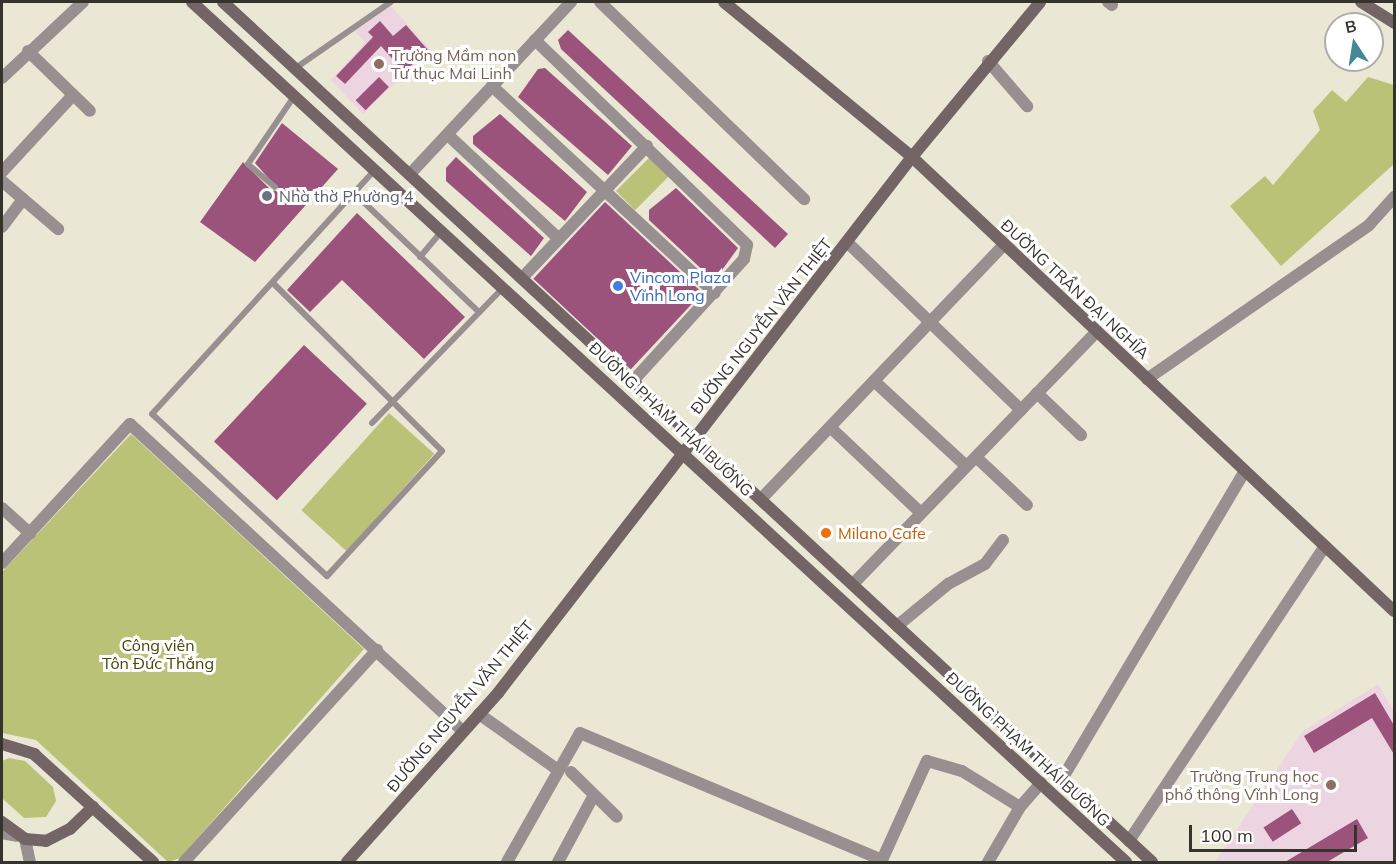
<!DOCTYPE html>
<html>
<head>
<meta charset="utf-8">
<style>
	body { margin:0 }
	#map { position:relative; width:1396px; height:864px; overflow:hidden; background:#ebe7d5; font-family:Mulish,sans-serif }
	div>[style] { position:absolute }
	.education>* { inset:0; background:#ecd5e1 }
	.green>* { inset:0; background:#b9c277; transform-origin:0 0 }
	.building>* { inset:0; background:#9b537c; transform-origin:0 0 }
	.lane>* { height:6px; margin:-3px; padding:0 3px; transform-origin:3px; border-radius:3px; background:#988f90 }
	.street>* { height:12px; margin:-6px; padding:0 6px; transform-origin:6px; border-radius:6px; background:#988f90 }
	.secondary>* { height:12px; margin:-6px; padding:0 6px; transform-origin:6px; border-radius:6px; background:#736566 }
	.dots>* { width:16px; height:16px; translate:-50% -50%; box-sizing:border-box; border:3px solid #fff; border-radius:50% }
	span { translate:-50% -50%; white-space:nowrap; text-align:center; line-height:1.15; -webkit-text-stroke:6px #fff; paint-order:stroke }
	.education-label { font-size:16px; color:#785e54 }
	.left { translate:0 -50%; text-align:left }
	.right { translate:-100% -50%; text-align:right }
	.worship-label { font-size:16px; color:#5b616d }
	.shop-label { font-size:16px; color:#366cbe }
	.street-label { font-size:16px; color:#34332c }
	.food-label { font-size:16px; color:#c56008 }
	.park-label { font-size:16px; color:#424805 }
	.frame { position:absolute; inset:0; border:3px solid #34332c; pointer-events:none }
	.north { position:absolute; left:1324px; top:12px; width:60px; height:60px; box-sizing:border-box; background:#fff; border:2px solid #aeadab; border-radius:50%; rotate:348deg; font-size:16px; font-weight:700; line-height:24px; text-align:center; color:#34332c }
	.north::after { content:''; display:block; margin:auto; width:21px; height:27px; background:#438894; clip-path:polygon(50% 0,100% 100%,50% 72%,0 100%) }
	.scale { position:absolute; left:1189px; top:825px; width:168px; height:27px; box-sizing:border-box; border:3px solid #34332c; border-top:0; padding-left:8px; font-size:18px; line-height:21px; white-space:nowrap; color:#34332c; -webkit-text-stroke:4px #fff; paint-order:stroke }
</style>
</head>
<body>
<div id="map">
	<div class="education">
		<i style="clip-path:polygon(391px 6px,430px 49px,363px 114px,331px 80px,365px 43px,355px 31px)"></i>
		<i style="clip-path:polygon(1378px 684px,1394px 711px,1394px 862px,1215px 862px,1303px 731px)"></i>
	</div>
	<div class="green">
		<i style="clip-path:polygon(1368px 77px,1394px 85px,1394px 164px,1281px 266px,1230px 206px,1265px 176px,1273px 185px,1320px 130px,1313px 111px,1332px 90px,1346px 102px)"></i>
		<i style="left:652px;top:155px;width:27px;height:51px;rotate:45deg"></i>
		<i style="left:389px;top:413px;width:61px;height:131px;rotate:42deg"></i>
		<i style="clip-path:polygon(131px 434px,364px 649px,180px 858px,168px 862px,36px 740px,2px 733px,2px 572px)"></i>
		<i style="clip-path:polygon(9px 758px,25px 761px,53px 787px,56px 801px,46px 817px,24px 818px,2px 798px,2px 761px)"></i>
	</div>
	<div class="building">
		<i style="clip-path:polygon(380px 21px,393px 36px,406px 25px,428px 50px,404px 72px,381px 46px,345px 84px,336px 76px,373px 37px,368px 32px)"></i>
		<i style="clip-path:polygon(568px 30px,788px 234px,775px 248px,561px 49px,558px 40px)"></i>
		<i style="clip-path:polygon(545px 68px,632px 146px,608px 175px,518px 97px,538px 69px)"></i>
		<i style="left:379px;top:77px;width:14px;height:33px;rotate:45deg"></i>
		<i style="clip-path:polygon(500px 114px,587px 192px,565px 221px,473px 144px,473px 136px)"></i>
		<i style="clip-path:polygon(282px 123px,338px 169px,255px 262px,200px 222px,243px 162px,272px 191px,279px 190px,255px 163px)"></i>
		<i style="clip-path:polygon(456px 157px,544px 238px,531px 256px,446px 181px,446px 168px)"></i>
		<i style="clip-path:polygon(676px 188px,738px 248px,717px 277px,710px 277px,649px 220px,649px 210px)"></i>
		<i style="left:605px;top:202px;width:133px;height:105px;rotate:43deg"></i>
		<i style="clip-path:polygon(357px 213px,465px 317px,424px 359px,342px 280px,310px 312px,287px 290px)"></i>
		<i style="left:304px;top:345px;width:86px;height:132px;rotate:43deg"></i>
		<i style="clip-path:polygon(1375px 693px,1395px 727px,1395px 756px,1372px 718px,1314px 753px,1304px 736px)"></i>
		<i style="left:1292px;top:809px;width:17px;height:34px;rotate:57deg"></i>
		<i style="clip-path:polygon(1357px 819px,1368px 838px,1327px 862px,1285px 862px)"></i>
	</div>
	<div class="lane">
		<i style="left:297px;top:67px;width:114px;rotate:-34.7deg"></i>
		<i style="left:275px;top:187px;width:35px;rotate:-140deg"></i>
		<i style="left:248px;top:164px;width:83px;rotate:-55.7deg"></i>
		<i style="left:354px;top:193px;width:173px;rotate:43.6deg"></i>
		<i style="left:420px;top:257px;width:33px;rotate:-50deg"></i>
		<i style="left:273px;top:283px;width:238px;rotate:44.8deg"></i>
		<i style="left:442px;top:451px;width:170px;rotate:132.6deg"></i>
		<i style="left:327px;top:576px;width:238px;rotate:-137.2deg"></i>
		<i style="left:152px;top:414px;width:329px;rotate:-47.6deg"></i>
		<i style="left:372px;top:423px;width:188px;rotate:-45.9deg"></i>
	</div>
	<div class="street">
		<i style="left:600px;top:2px;width:284px;rotate:44deg"></i>
		<i style="left:1108px;top:2px;width:5px;rotate:37deg"></i>
		<i style="left:535px;top:40px;width:295px;rotate:44deg"></i>
		<i style="left:747px;top:245px;width:14px;rotate:102deg"></i>
		<i style="left:744px;top:259px;width:165px;rotate:132.3deg"></i>
		<i style="left:28px;top:51px;width:86px;rotate:44.1deg"></i>
		<i style="left:988px;top:61px;width:60px;rotate:49.1deg"></i>
		<i style="left:2px;top:78px;width:111px;rotate:-43.2deg"></i>
		<i style="left:492px;top:86px;width:304px;rotate:42.9deg"></i>
		<i style="left:448px;top:135px;width:152px;rotate:43.1deg"></i>
		<i style="left:2px;top:172px;width:105px;rotate:-47.3deg"></i>
		<i style="left:410px;top:174px;width:236px;rotate:-46.9deg"></i>
		<i style="left:2px;top:181px;width:74px;rotate:40.6deg"></i>
		<i style="left:2px;top:227px;width:35px;rotate:-53deg"></i>
		<i style="left:847px;top:242px;width:242px;rotate:44deg"></i>
		<i style="left:522px;top:278px;width:182px;rotate:-46.6deg"></i>
		<i style="left:1147px;top:379px;width:270px;rotate:-34.7deg"></i>
		<i style="left:1369px;top:225px;width:38px;rotate:-48deg"></i>
		<i style="left:874px;top:381px;width:125px;rotate:42.7deg"></i>
		<i style="left:1037px;top:393px;width:61px;rotate:43.7deg"></i>
		<i style="left:830px;top:427px;width:125px;rotate:43.4deg"></i>
		<i style="left:976px;top:457px;width:70px;rotate:43.3deg"></i>
		<i style="left:761px;top:499px;width:352px;rotate:-46.3deg"></i>
		<i style="left:2px;top:508px;width:38px;rotate:42deg"></i>
		<i style="left:2px;top:563px;width:189px;rotate:-47.4deg"></i>
		<i style="left:130px;top:424px;width:453px;rotate:42.7deg"></i>
		<i style="left:853px;top:584px;width:351px;rotate:-46deg"></i>
		<i style="left:897px;top:626px;width:66px;rotate:-39.5deg"></i>
		<i style="left:948px;top:584px;width:42px;rotate:-28.4deg"></i>
		<i style="left:985px;top:564px;width:30px;rotate:-53deg"></i>
		<i style="left:479px;top:714px;width:97px;rotate:35.3deg"></i>
		<i style="left:571px;top:772px;width:64px;rotate:44.4deg"></i>
		<i style="left:1062px;top:779px;width:358px;rotate:-59.3deg"></i>
		<i style="left:2px;top:833px;width:15px;rotate:11deg"></i>
		<i style="left:25px;top:839px;width:24px;rotate:78deg"></i>
		<i style="left:1129px;top:841px;width:354px;rotate:-56.4deg"></i>
		<i style="left:184px;top:862px;width:287px;rotate:-47.7deg"></i>
		<i style="left:507px;top:862px;width:148px;rotate:-60.5deg"></i>
		<i style="left:580px;top:733px;width:328px;rotate:22.8deg"></i>
		<i style="left:882px;top:860px;width:109px;rotate:-65.6deg"></i>
		<i style="left:927px;top:761px;width:36px;rotate:16deg"></i>
		<i style="left:962px;top:771px;width:68px;rotate:31.8deg"></i>
		<i style="left:1020px;top:807px;width:32px;rotate:-49deg"></i>
		<i style="left:558px;top:862px;width:76px;rotate:-61.8deg"></i>
		<i style="left:988px;top:862px;width:64px;rotate:-59.8deg"></i>
	</div>
	<div class="secondary">
		<i style="left:192px;top:2px;width:1270px;rotate:42.64deg"></i>
		<i style="left:223px;top:2px;width:1266px;rotate:42.79deg"></i>
		<i style="left:724px;top:2px;width:244px;rotate:39.5deg"></i>
		<i style="left:912px;top:157px;width:662px;rotate:43.29deg"></i>
		<i style="left:1361px;top:2px;width:39px;rotate:32deg"></i>
		<i style="left:2px;top:744px;width:34px;rotate:17deg"></i>
		<i style="left:34px;top:754px;width:161px;rotate:42.2deg"></i>
		<i style="left:2px;top:822px;width:29px;rotate:36deg"></i>
		<i style="left:25px;top:839px;width:21px;rotate:5deg"></i>
		<i style="left:46px;top:841px;width:27px;rotate:-27deg"></i>
		<i style="left:70px;top:829px;width:32px;rotate:-44deg"></i>
		<i style="left:347px;top:862px;width:227px;rotate:-48.2deg"></i>
		<i style="left:498px;top:693px;width:677px;rotate:-52.32deg"></i>
		<i style="left:912px;top:157px;width:201px;rotate:-50.4deg"></i>
	</div>
	<div class="dots">
		<i style="left:379px;top:64px;background:#8d6e63"></i>
		<i style="left:267px;top:196px;background:#6b7280"></i>
		<i style="left:618px;top:286px;background:#3f7fe0"></i>
		<i style="left:826px;top:533px;background:#e8710a"></i>
		<i style="left:1331px;top:785px;background:#8d6e63"></i>
	</div>
	<div class="education-label">
		<span class="left" style="left:391px;top:64px">Trường Mầm non<br>Tư thục Mai Linh</span>
		<span class="right" style="left:1319px;top:785px">Trường Trung học<br>phổ thông Vĩnh Long</span>
	</div>
	<div class="worship-label">
		<span class="left" style="left:279px;top:196px">Nhà thờ Phường 4</span>
	</div>
	<div class="shop-label">
		<span class="left" style="left:630px;top:286px">Vincom Plaza<br>Vĩnh Long</span>
	</div>
	<div class="street-label">
		<span style="left:1075px;top:289px;rotate:43deg">ĐƯỜNG TRẦN ĐẠI NGHĨA</span>
		<span style="left:761px;top:326px;rotate:-52deg">ĐƯỜNG NGUYỄN VĂN THIỆT</span>
		<span style="left:671px;top:419px;rotate:43deg">ĐƯỜNG PHẠM THÁI BƯỜNG</span>
		<span style="left:460px;top:706px;rotate:-50deg">ĐƯỜNG NGUYỄN VĂN THIỆT</span>
		<span style="left:1028px;top:749px;rotate:43deg">ĐƯỜNG PHẠM THÁI BƯỜNG</span>
	</div>
	<div class="food-label">
		<span class="left" style="left:838px;top:533px">Milano Cafe</span>
	</div>
	<div class="park-label">
		<span style="left:158px;top:654px">Công viên<br>Tôn Đức Thắng</span>
	</div>
	<div class="frame"></div>
	<div class="north">B</div>
	<div class="scale">100 m</div>
</div>
</body>
</html>
